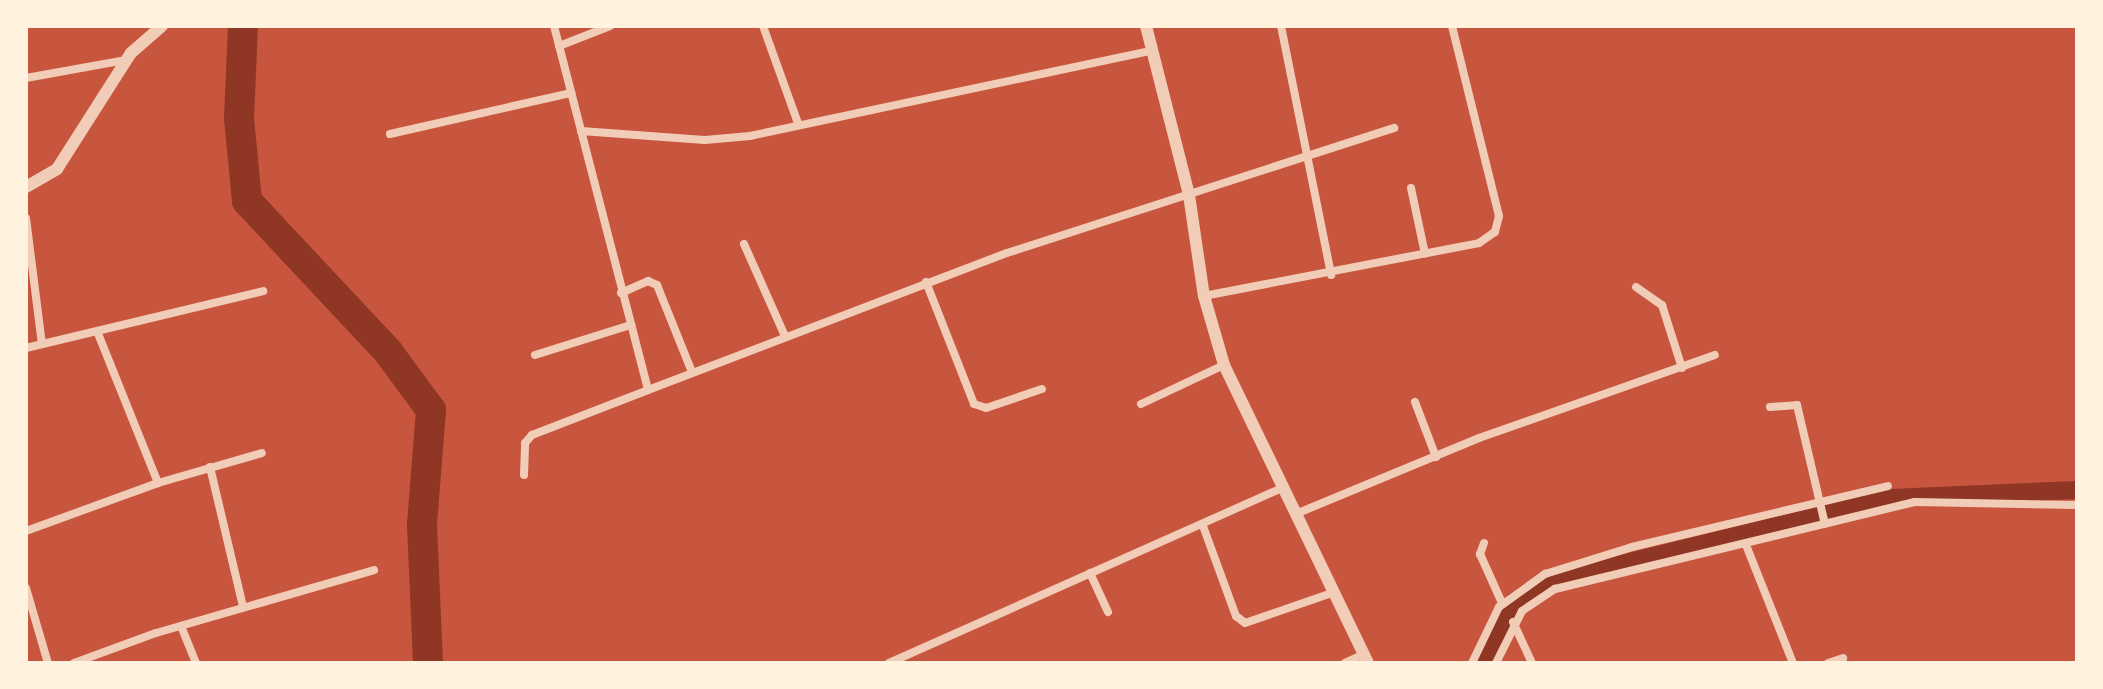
<!DOCTYPE html>
<html>
<head>
<meta charset="utf-8">
<style>
	body { margin:0 }
	#map { position:relative; width:2103px; height:689px; overflow:hidden; background:#c8553d; font-family:Signika,sans-serif }
	div>[style] { position:absolute }
	.canal>* { height:18px; margin:-9px; padding:0 9px; transform-origin:9px; border-radius:9px; background:#8f3625 }
	.river>* { height:30px; margin:-15px; padding:0 15px; transform-origin:15px; border-radius:15px; background:#8f3625 }
	.minor>* { height:8px; margin:-4px; padding:0 4px; transform-origin:4px; border-radius:4px; background:#f1ccb7 }
	.tertiary>* { height:12px; margin:-6px; padding:0 6px; transform-origin:6px; border-radius:6px; background:#f1ccb7 }
	span { translate:-50% -50%; white-space:nowrap; text-align:center; line-height:1.15; -webkit-text-stroke:6px #fff3e0; paint-order:stroke }
	.frame { position:absolute; inset:0; border:28px solid #fff3e0; pointer-events:none }
</style>
</head>
<body>
<div id="map">
	<div class="canal">
		<i style="left:1485px;top:663px;width:68px;rotate:-64.6deg"></i>
		<i style="left:1514px;top:602px;width:32px;rotate:-35deg"></i>
		<i style="left:1540px;top:584px;width:361px;rotate:-13.8deg"></i>
		<i style="left:1891px;top:498px;width:186px;rotate:-2.5deg"></i>
	</div>
	<div class="river">
		<i style="left:243px;top:26px;width:92px;rotate:92.5deg"></i>
		<i style="left:239px;top:118px;width:83px;rotate:84.5deg"></i>
		<i style="left:247px;top:201px;width:208px;rotate:46.9deg"></i>
		<i style="left:389px;top:353px;width:71px;rotate:53.6deg"></i>
		<i style="left:431px;top:410px;width:115px;rotate:94.5deg"></i>
		<i style="left:422px;top:525px;width:138px;rotate:87.5deg"></i>
	</div>
	<div class="minor">
		<i style="left:554px;top:26px;width:376px;rotate:75.5deg"></i>
		<i style="left:648px;top:390px;width:384px;rotate:-20.9deg"></i>
		<i style="left:1007px;top:253px;width:407px;rotate:-17.9deg"></i>
		<i style="left:763px;top:26px;width:103px;rotate:70.2deg"></i>
		<i style="left:1281px;top:26px;width:254px;rotate:78.6deg"></i>
		<i style="left:559px;top:46px;width:55px;rotate:-21.4deg"></i>
		<i style="left:26px;top:78px;width:102px;rotate:-10.2deg"></i>
		<i style="left:581px;top:131px;width:124px;rotate:4.2deg"></i>
		<i style="left:705px;top:140px;width:45px;rotate:-5.1deg"></i>
		<i style="left:750px;top:136px;width:412px;rotate:-12deg"></i>
		<i style="left:390px;top:134px;width:186px;rotate:-12.8deg"></i>
		<i style="left:1411px;top:188px;width:67px;rotate:78deg"></i>
		<i style="left:26px;top:218px;width:127px;rotate:82.8deg"></i>
		<i style="left:744px;top:244px;width:101px;rotate:66deg"></i>
		<i style="left:926px;top:282px;width:131px;rotate:68.5deg"></i>
		<i style="left:974px;top:404px;width:13px;rotate:18deg"></i>
		<i style="left:986px;top:408px;width:59px;rotate:-18.7deg"></i>
		<i style="left:1636px;top:287px;width:32px;rotate:35deg"></i>
		<i style="left:1662px;top:305px;width:66px;rotate:72.4deg"></i>
		<i style="left:621px;top:293px;width:30px;rotate:-24deg"></i>
		<i style="left:648px;top:281px;width:10px;rotate:24deg"></i>
		<i style="left:657px;top:285px;width:94px;rotate:68.1deg"></i>
		<i style="left:1204px;top:296px;width:280px;rotate:-10.9deg"></i>
		<i style="left:1479px;top:243px;width:19px;rotate:-35deg"></i>
		<i style="left:1495px;top:232px;width:16px;rotate:-76deg"></i>
		<i style="left:1499px;top:216px;width:196px;rotate:-103.9deg"></i>
		<i style="left:97px;top:331px;width:164px;rotate:68.1deg"></i>
		<i style="left:158px;top:483px;width:108px;rotate:-16.1deg"></i>
		<i style="left:26px;top:348px;width:244px;rotate:-13.5deg"></i>
		<i style="left:535px;top:355px;width:101px;rotate:-17.4deg"></i>
		<i style="left:1415px;top:402px;width:59px;rotate:69.1deg"></i>
		<i style="left:1141px;top:404px;width:92px;rotate:-25.2deg"></i>
		<i style="left:1770px;top:407px;width:27px;rotate:-4deg"></i>
		<i style="left:1797px;top:405px;width:122px;rotate:76.8deg"></i>
		<i style="left:210px;top:467px;width:144px;rotate:76.7deg"></i>
		<i style="left:524px;top:475px;width:32px;rotate:-88deg"></i>
		<i style="left:525px;top:443px;width:11px;rotate:-49deg"></i>
		<i style="left:532px;top:435px;width:124px;rotate:-21.2deg"></i>
		<i style="left:1298px;top:513px;width:196px;rotate:-22.5deg"></i>
		<i style="left:1479px;top:438px;width:250px;rotate:-19.4deg"></i>
		<i style="left:1203px;top:526px;width:96px;rotate:69.9deg"></i>
		<i style="left:1236px;top:616px;width:11px;rotate:38deg"></i>
		<i style="left:1245px;top:623px;width:95px;rotate:-19deg"></i>
		<i style="left:26px;top:531px;width:140px;rotate:-20deg"></i>
		<i style="left:1484px;top:543px;width:12px;rotate:110deg"></i>
		<i style="left:1480px;top:554px;width:54px;rotate:65.8deg"></i>
		<i style="left:1746px;top:545px;width:127px;rotate:68.3deg"></i>
		<i style="left:1090px;top:573px;width:43px;rotate:65.2deg"></i>
		<i style="left:26px;top:588px;width:78px;rotate:73.7deg"></i>
		<i style="left:1513px;top:622px;width:45px;rotate:65.1deg"></i>
		<i style="left:181px;top:626px;width:40px;rotate:68deg"></i>
		<i style="left:74px;top:663px;width:87px;rotate:-20.1deg"></i>
		<i style="left:156px;top:633px;width:227px;rotate:-16.1deg"></i>
		<i style="left:889px;top:663px;width:433px;rotate:-24deg"></i>
		<i style="left:1345px;top:663px;width:21px;rotate:-25deg"></i>
		<i style="left:1472px;top:663px;width:62px;rotate:-64.3deg"></i>
		<i style="left:1499px;top:607px;width:57px;rotate:-35.7deg"></i>
		<i style="left:1545px;top:574px;width:91px;rotate:-17.2deg"></i>
		<i style="left:1632px;top:547px;width:263px;rotate:-13.4deg"></i>
		<i style="left:1496px;top:663px;width:58px;rotate:-63.4deg"></i>
		<i style="left:1522px;top:611px;width:40px;rotate:-34deg"></i>
		<i style="left:1555px;top:589px;width:370px;rotate:-13.6deg"></i>
		<i style="left:1915px;top:502px;width:162px;rotate:1.1deg"></i>
		<i style="left:1828px;top:663px;width:16px;rotate:-18deg"></i>
	</div>
	<div class="tertiary">
		<i style="left:1146px;top:26px;width:174px;rotate:75.7deg"></i>
		<i style="left:1189px;top:195px;width:102px;rotate:81.6deg"></i>
		<i style="left:1204px;top:296px;width:72px;rotate:73.8deg"></i>
		<i style="left:1224px;top:365px;width:331px;rotate:64.2deg"></i>
		<i style="left:26px;top:187px;width:36px;rotate:-30deg"></i>
		<i style="left:57px;top:169px;width:138px;rotate:-57.5deg"></i>
		<i style="left:131px;top:53px;width:41px;rotate:-41.1deg"></i>
	</div>
	<div class="frame"></div>
</div>
</body>
</html>
